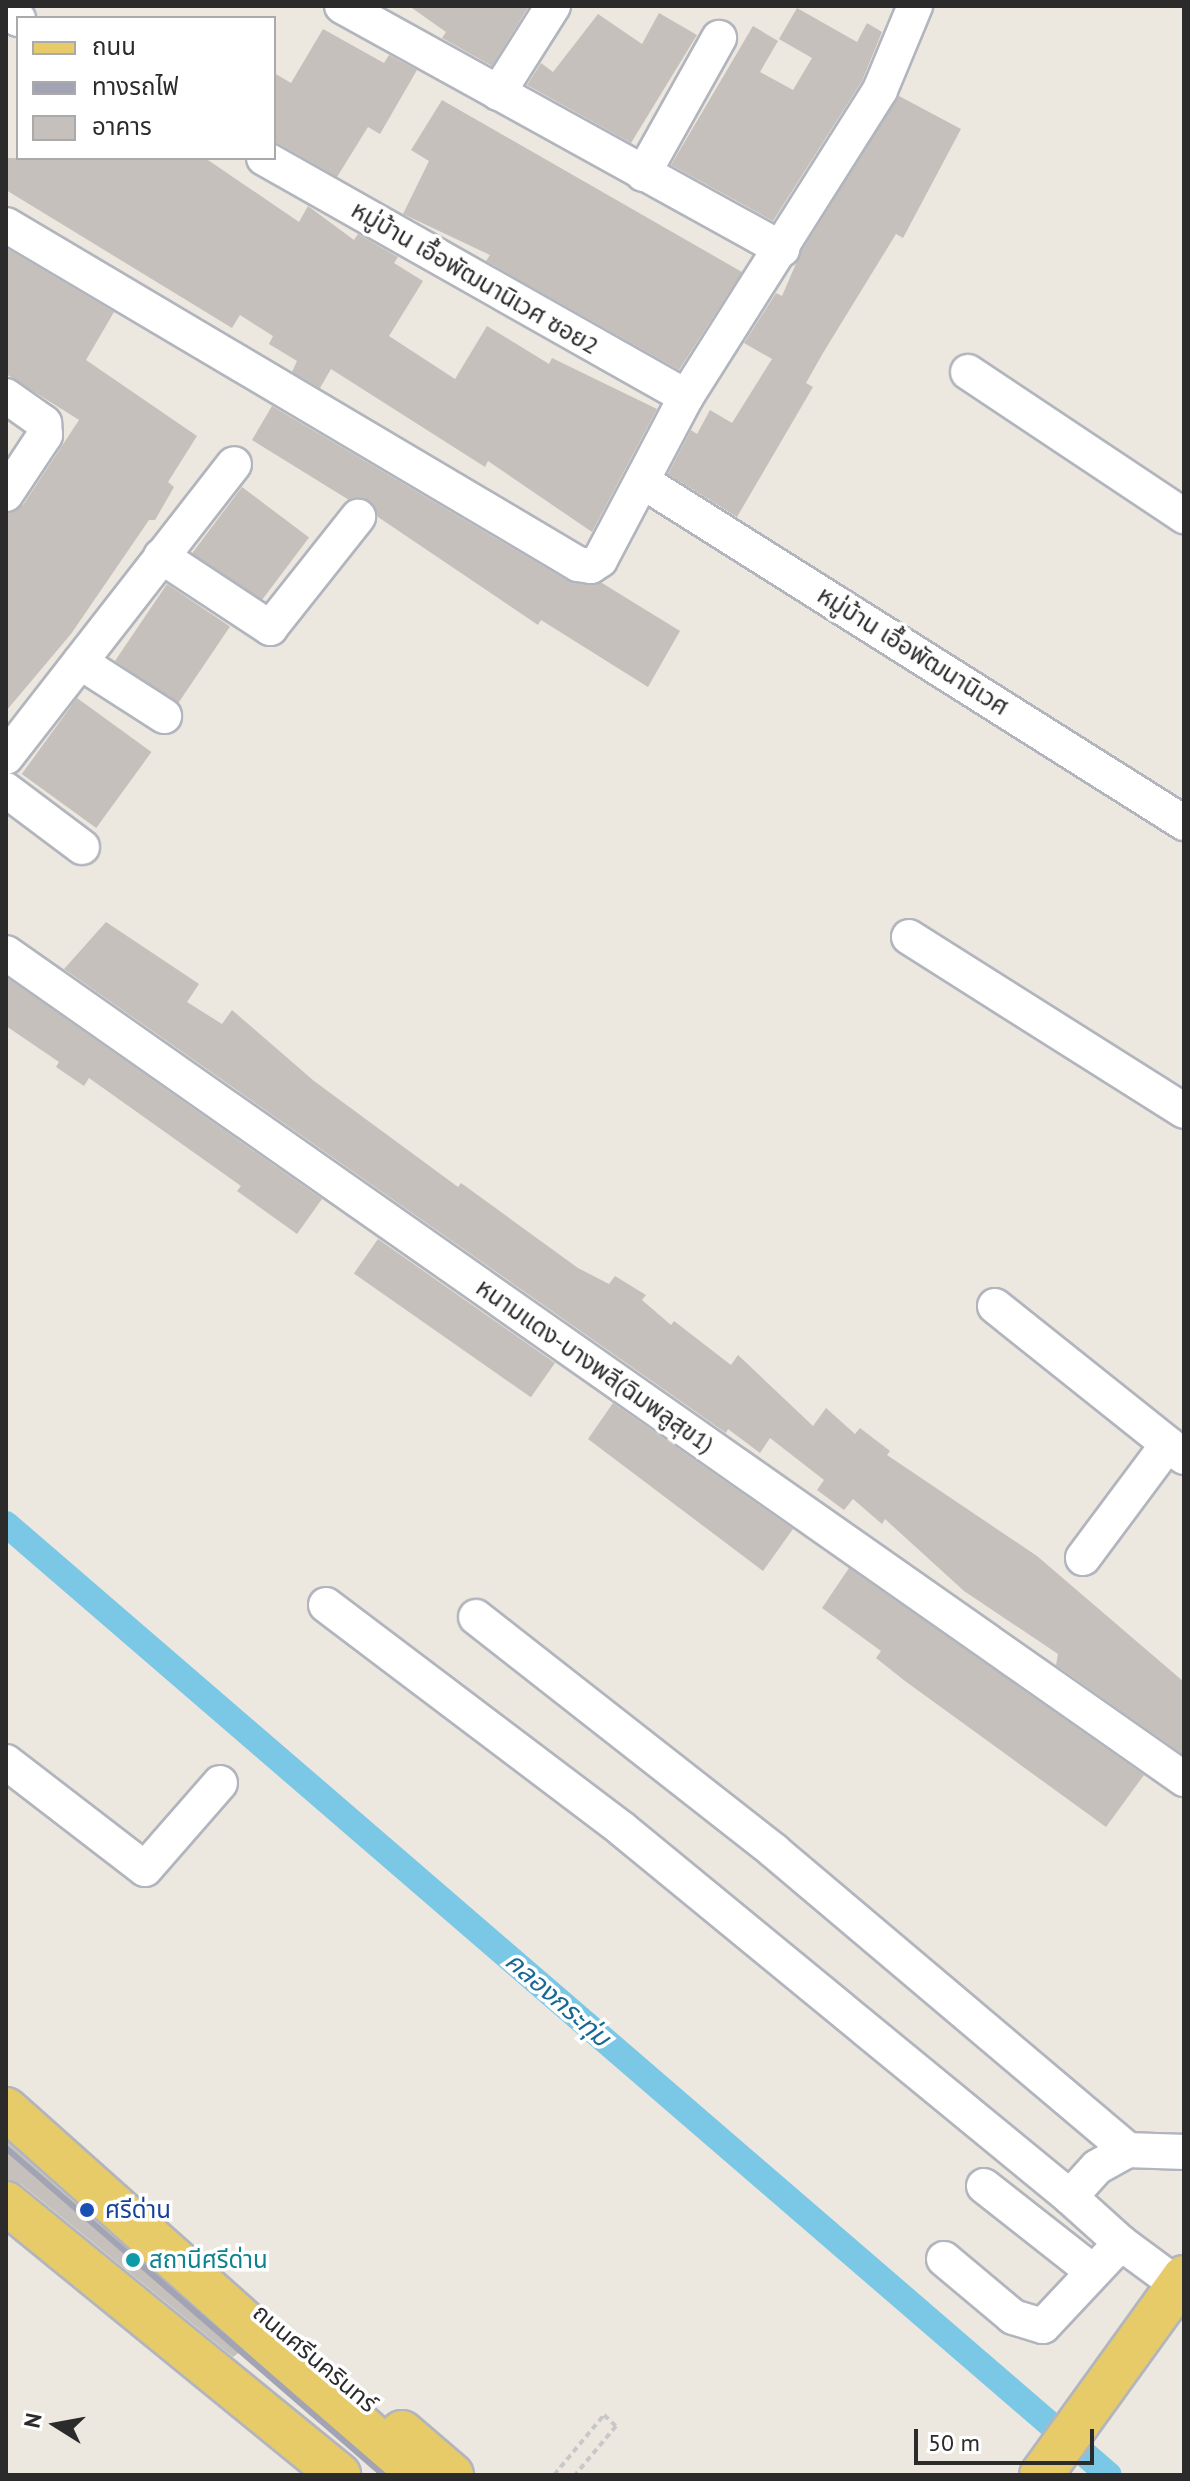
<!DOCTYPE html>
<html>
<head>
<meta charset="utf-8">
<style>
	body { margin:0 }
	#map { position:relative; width:1190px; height:2481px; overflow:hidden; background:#ece7df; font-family:"PT Sans","Noto Sans Thai",sans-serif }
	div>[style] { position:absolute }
	.canal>* { height:26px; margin:-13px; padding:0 13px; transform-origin:13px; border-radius:13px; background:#7ac8e6 }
	.building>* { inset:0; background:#c5c0bb; transform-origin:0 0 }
	.path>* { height:4px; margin-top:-2px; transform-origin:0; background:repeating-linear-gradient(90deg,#c8c8c8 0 6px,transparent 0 10px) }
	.roads { filter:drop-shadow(2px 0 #b2b5be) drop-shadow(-2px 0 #b2b5be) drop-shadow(0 2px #b2b5be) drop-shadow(0 -2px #b2b5be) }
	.minor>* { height:34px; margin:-17px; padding:0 17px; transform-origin:17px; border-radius:17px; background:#fff }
	.major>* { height:42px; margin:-21px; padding:0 21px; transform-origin:21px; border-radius:21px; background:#e7cb69 }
	.rail>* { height:6px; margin:-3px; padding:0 3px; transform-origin:3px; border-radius:3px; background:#a2a4b4 }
	.dots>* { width:22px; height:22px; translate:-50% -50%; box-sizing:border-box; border:4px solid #fff; border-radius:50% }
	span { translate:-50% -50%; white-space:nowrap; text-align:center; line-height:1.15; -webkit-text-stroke:7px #fff; paint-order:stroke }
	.street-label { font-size:24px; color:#2b2b2b }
	.transit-label { font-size:24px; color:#164399 }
	.left { translate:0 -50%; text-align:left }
	.culture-label { font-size:24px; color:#0d838f }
	.water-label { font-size:26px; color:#176894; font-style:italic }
	.frame { position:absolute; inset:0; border:8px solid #2b2b2b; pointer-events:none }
	.legend { position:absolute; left:16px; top:16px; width:260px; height:144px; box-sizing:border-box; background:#fff; border:2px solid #aaa; margin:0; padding:10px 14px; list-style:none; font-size:24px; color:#2b2b2b }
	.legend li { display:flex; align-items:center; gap:16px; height:40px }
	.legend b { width:40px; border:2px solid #aaa }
	.north { position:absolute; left:16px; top:2385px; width:80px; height:80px; -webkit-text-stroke:6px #fff; paint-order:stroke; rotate:281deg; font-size:22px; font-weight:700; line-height:32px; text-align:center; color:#2b2b2b }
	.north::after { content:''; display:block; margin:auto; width:28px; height:36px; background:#2b2b2b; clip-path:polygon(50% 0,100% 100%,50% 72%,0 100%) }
	.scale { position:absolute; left:914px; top:2429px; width:180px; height:36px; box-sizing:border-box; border:4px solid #2b2b2b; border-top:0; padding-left:10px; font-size:24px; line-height:28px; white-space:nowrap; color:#2b2b2b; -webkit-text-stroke:6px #fff; paint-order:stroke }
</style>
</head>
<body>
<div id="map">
	<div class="canal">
		<i style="left:6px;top:1524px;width:1456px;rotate:40.77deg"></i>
	</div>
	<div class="building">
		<i style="clip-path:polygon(409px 6px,529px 6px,492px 66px,442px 38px,446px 32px)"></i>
		<i style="clip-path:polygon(797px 8px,857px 42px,867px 23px,882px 32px,862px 81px,773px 221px,671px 165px,753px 26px,778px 41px,760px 72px,793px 90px,812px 58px,779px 39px)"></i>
		<i style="clip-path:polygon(659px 13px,697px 35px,631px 143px,527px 85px,541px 63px,553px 72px,598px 14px,642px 44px)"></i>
		<i style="clip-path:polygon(323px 29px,384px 63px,389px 55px,417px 70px,380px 134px,368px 127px,337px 177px,274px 141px,274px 73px,291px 83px)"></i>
		<i style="clip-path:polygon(899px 96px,961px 129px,903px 238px,896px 234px,823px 353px,806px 383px,813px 387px,737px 517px,668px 474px,691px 430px,697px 434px,710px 410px,732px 423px,772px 359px,744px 343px,776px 293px,782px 296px,801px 252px)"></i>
		<i style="clip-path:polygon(442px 100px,742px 272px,679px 370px,486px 261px,490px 255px,403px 214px,429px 161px,411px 150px)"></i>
		<i style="clip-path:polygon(6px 158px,205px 158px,299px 222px,308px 206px,354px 240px,358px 234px,398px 257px,394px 263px,423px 281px,389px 336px,455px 379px,487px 326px,549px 364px,552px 358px,657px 409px,592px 532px,488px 461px,485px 467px,331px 369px,320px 388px,292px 372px,297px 361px,269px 344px,273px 336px,240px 315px,232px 328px,6px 190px)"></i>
		<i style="clip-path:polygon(6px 248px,114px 312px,86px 360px,197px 436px,168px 482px,174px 487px,155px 520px,149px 520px,71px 634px,6px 711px,6px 514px,23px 505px,79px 420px,6px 374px)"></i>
		<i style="clip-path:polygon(272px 406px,568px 581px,602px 583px,680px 631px,648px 687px,541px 620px,538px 625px,378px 517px,370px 501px,349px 500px,252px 440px)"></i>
		<i style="left:242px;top:487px;width:84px;height:83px;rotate:37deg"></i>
		<i style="left:167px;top:584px;width:76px;height:93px;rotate:34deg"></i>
		<i style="left:77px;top:698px;width:92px;height:94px;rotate:36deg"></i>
		<i style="clip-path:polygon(106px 922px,199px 984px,187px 1002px,222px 1024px,232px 1010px,314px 1081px,458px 1187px,461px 1183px,578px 1268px,609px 1284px,615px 1276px,646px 1295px,642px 1300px,671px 1325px,674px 1321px,731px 1365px,738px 1355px,813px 1426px,826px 1408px,855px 1434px,860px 1428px,890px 1451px,887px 1455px,1037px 1556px,1184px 1682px,1184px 1755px,1056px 1665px,1058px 1654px,964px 1591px,885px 1519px,882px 1524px,853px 1499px,844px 1510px,817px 1490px,824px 1480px,770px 1438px,760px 1453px,728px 1429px,726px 1433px,64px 969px)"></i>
		<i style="clip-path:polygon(6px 977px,322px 1199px,297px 1234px,237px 1191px,241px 1186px,89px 1078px,84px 1086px,56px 1067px,59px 1062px,6px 1026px)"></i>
		<i style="left:378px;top:1239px;width:216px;height:42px;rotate:35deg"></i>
		<i style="clip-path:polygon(613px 1403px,793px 1529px,763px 1571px,588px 1439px)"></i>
		<i style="clip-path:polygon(849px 1568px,1144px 1775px,1106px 1827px,905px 1681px,876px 1658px,881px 1651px,822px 1608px)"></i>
		<i style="clip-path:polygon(6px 2141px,241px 2351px,233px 2357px,21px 2184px,6px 2180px)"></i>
	</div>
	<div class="path">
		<i style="left:554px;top:2475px;width:78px;rotate:-50.2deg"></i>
		<i style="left:604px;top:2415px;width:16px;rotate:43deg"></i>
		<i style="left:616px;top:2426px;width:64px;rotate:129.9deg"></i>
	</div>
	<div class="roads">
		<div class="minor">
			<i style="left:342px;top:6px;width:503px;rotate:28.91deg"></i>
			<i style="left:6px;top:12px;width:14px;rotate:30deg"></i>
			<i style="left:498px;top:93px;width:103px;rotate:-57.7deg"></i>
			<i style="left:264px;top:158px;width:485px;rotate:29.5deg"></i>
			<i style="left:643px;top:174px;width:156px;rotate:-60.8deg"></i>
			<i style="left:6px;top:225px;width:665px;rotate:30.65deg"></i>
			<i style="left:578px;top:564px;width:13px;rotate:9deg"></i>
			<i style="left:591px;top:566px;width:11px;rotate:-34deg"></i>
			<i style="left:600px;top:560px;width:184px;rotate:-62.2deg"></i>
			<i style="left:686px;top:397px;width:363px;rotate:-57.7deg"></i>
			<i style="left:880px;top:90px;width:91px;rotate:-67.4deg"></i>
			<i style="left:968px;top:372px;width:260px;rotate:33.7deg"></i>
			<i style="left:6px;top:396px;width:47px;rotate:35.4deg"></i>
			<i style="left:44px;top:423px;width:12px;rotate:85deg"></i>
			<i style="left:45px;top:435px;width:71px;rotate:123.5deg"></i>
			<i style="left:642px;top:481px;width:641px;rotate:32.25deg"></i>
			<i style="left:161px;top:556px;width:131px;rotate:33.4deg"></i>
			<i style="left:270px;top:628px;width:142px;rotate:-51.6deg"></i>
			<i style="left:80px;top:662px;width:100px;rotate:32.7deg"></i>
			<i style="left:6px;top:757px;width:371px;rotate:-52.1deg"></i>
			<i style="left:6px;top:790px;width:95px;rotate:36.9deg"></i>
			<i style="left:909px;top:937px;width:325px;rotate:32.3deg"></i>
			<i style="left:6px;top:953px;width:1439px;rotate:35.04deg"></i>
			<i style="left:995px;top:1306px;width:242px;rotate:38.6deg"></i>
			<i style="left:1083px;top:1558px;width:142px;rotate:-53.3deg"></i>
			<i style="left:326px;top:1605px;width:371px;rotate:37.1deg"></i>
			<i style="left:622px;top:1829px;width:580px;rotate:39.4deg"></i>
			<i style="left:1070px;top:2197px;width:40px;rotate:-48deg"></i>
			<i style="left:1097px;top:2167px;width:35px;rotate:-29deg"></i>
			<i style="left:1128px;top:2150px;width:56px;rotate:2deg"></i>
			<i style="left:476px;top:1617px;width:379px;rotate:38.1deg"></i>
			<i style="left:774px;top:1851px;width:463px;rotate:40.2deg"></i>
			<i style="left:6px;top:1762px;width:175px;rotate:37.6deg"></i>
			<i style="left:145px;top:1869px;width:114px;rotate:-48.9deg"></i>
			<i style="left:984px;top:2186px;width:137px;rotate:38.2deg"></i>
			<i style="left:1070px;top:2197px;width:69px;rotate:42deg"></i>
			<i style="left:944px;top:2259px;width:90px;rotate:40deg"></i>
			<i style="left:1013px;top:2317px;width:31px;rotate:17deg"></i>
			<i style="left:1043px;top:2326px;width:114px;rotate:-46.8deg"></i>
			<i style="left:1121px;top:2243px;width:71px;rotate:36.4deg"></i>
		</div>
		<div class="major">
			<i style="left:6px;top:2109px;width:550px;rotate:41.75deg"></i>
			<i style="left:6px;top:2203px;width:430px;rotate:39.2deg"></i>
			<i style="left:402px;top:2432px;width:66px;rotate:40.7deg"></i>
			<i style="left:1041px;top:2475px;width:244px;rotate:-54.2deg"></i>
		</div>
	</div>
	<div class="rail">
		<i style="left:6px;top:2148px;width:499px;rotate:40.9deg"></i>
	</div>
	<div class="dots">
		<i style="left:87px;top:2210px;background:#1a4fb4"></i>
		<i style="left:133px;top:2260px;background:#0f9aa8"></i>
	</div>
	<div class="street-label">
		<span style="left:475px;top:278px;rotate:30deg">หมู่บ้าน เอื้อพัฒนานิเวศ ซอย2</span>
		<span style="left:913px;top:651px;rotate:32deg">หมู่บ้าน เอื้อพัฒนานิเวศ</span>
		<span style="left:595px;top:1366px;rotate:35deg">หนามแดง-บางพลี(ฉิมพลูสุข1)</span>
		<span style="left:315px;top:2358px;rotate:40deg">ถนนศรีนครินทร์</span>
	</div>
	<div class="transit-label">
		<span class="left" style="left:105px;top:2210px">ศรีด่าน</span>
	</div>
	<div class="culture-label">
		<span class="left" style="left:149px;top:2260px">สถานีศรีด่าน</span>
	</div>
	<div class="water-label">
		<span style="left:558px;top:1999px;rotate:41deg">คลองกระทุ่ม</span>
	</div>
	<div class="frame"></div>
	<ul class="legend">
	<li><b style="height:10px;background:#e7cb69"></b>ถนน</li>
	<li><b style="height:10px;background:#a2a4b4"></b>ทางรถไฟ</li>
	<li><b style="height:22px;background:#c5c0bb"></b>อาคาร</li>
	</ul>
	<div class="north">N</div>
	<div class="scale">50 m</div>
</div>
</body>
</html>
